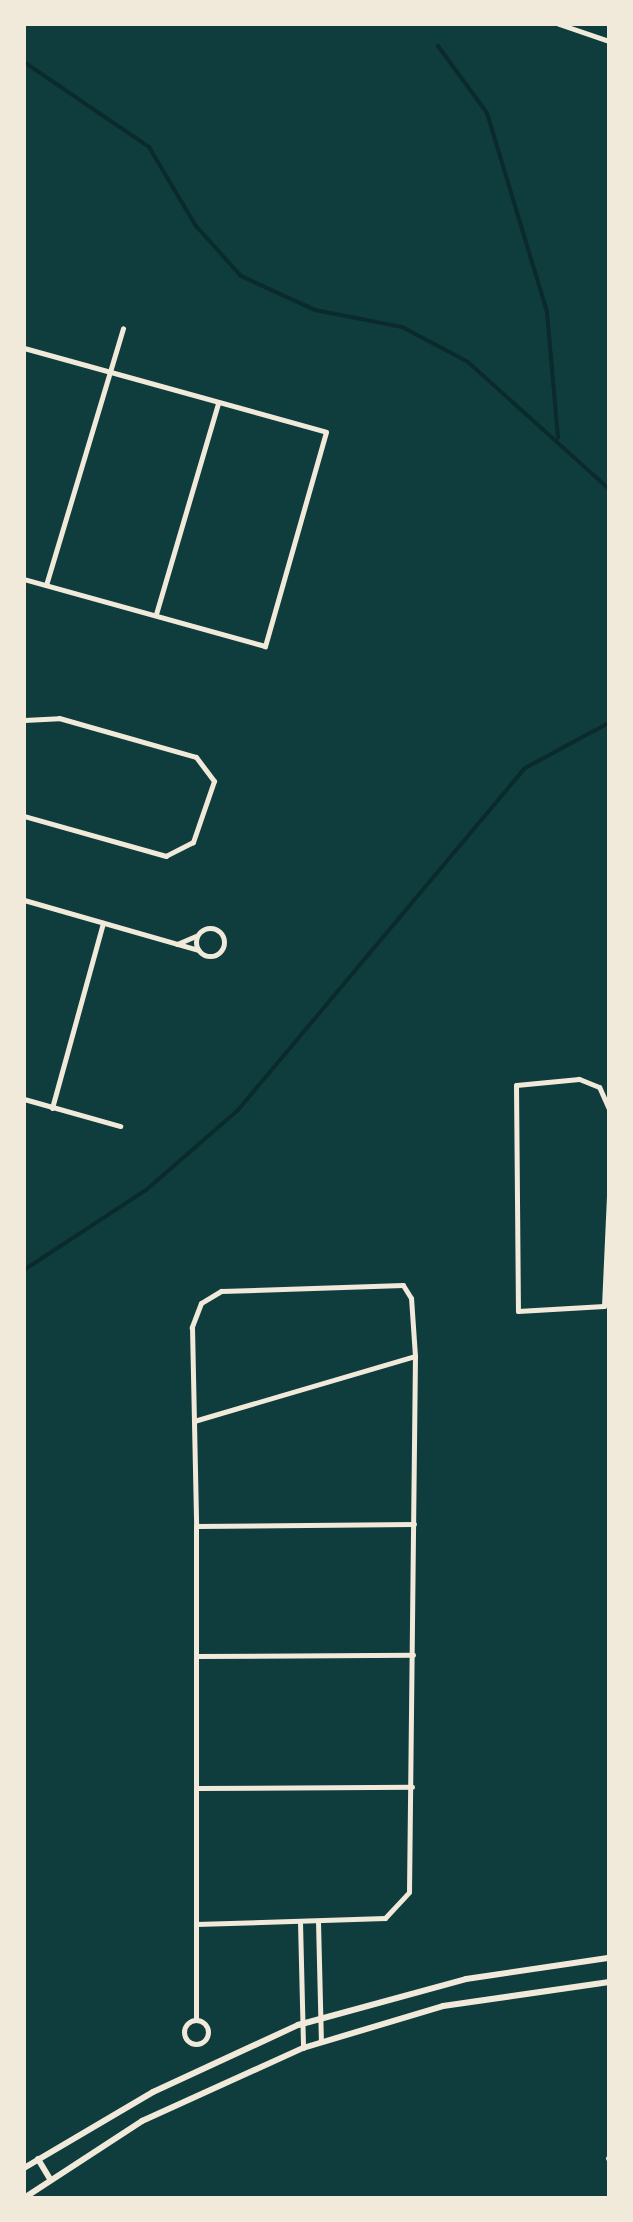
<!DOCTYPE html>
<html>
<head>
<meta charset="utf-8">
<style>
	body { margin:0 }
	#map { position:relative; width:633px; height:2222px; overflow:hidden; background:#0f3d3e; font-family:Rubik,sans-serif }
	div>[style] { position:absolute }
	.stream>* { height:4px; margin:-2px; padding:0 2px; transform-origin:2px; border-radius:2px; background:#0a2a2b }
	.minor>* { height:5px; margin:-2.5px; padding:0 2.5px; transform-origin:2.5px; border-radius:2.5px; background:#f1e9da }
	.minor>.ring { margin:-2.5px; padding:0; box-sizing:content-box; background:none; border:5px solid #f1e9da; border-radius:50% }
	.tertiary>* { height:6px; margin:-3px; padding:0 3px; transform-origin:3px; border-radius:3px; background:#f1e9da }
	span { translate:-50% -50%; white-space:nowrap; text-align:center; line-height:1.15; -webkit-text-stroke:7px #f1e9da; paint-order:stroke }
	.frame { position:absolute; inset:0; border:26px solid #f1e9da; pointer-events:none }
</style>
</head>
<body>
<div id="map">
	<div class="stream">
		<i style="left:438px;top:46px;width:83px;rotate:53.8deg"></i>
		<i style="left:487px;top:113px;width:208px;rotate:73.2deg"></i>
		<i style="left:547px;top:312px;width:126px;rotate:85deg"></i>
		<i style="left:24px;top:62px;width:151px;rotate:34.2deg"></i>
		<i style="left:149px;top:147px;width:92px;rotate:59.3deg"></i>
		<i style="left:196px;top:226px;width:67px;rotate:48deg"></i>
		<i style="left:241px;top:276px;width:81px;rotate:24.7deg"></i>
		<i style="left:315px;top:310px;width:89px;rotate:11.1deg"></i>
		<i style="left:402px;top:327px;width:75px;rotate:27.9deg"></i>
		<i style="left:468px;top:362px;width:190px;rotate:42deg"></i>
		<i style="left:24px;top:1270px;width:146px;rotate:-33.3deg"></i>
		<i style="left:146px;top:1190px;width:122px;rotate:-41deg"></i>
		<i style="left:238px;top:1110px;width:446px;rotate:-50deg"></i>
		<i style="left:525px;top:768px;width:95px;rotate:-28.2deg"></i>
	</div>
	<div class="minor">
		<i style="left:559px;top:24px;width:53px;rotate:18.8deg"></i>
		<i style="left:24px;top:348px;width:313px;rotate:15.5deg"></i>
		<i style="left:326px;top:432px;width:223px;rotate:105.9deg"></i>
		<i style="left:265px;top:646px;width:250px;rotate:-164.5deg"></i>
		<i style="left:46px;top:585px;width:268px;rotate:-73.3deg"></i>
		<i style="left:156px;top:614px;width:220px;rotate:-73.6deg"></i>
		<i style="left:24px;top:720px;width:35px;rotate:-3deg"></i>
		<i style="left:59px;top:718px;width:142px;rotate:15.9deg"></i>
		<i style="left:196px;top:757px;width:30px;rotate:53deg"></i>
		<i style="left:214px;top:781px;width:65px;rotate:109deg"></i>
		<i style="left:193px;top:842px;width:30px;rotate:153deg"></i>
		<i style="left:166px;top:856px;width:148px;rotate:-164.3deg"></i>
		<i style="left:24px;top:900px;width:181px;rotate:16deg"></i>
		<i class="ring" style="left:196px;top:928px;width:23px;height:23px"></i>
		<i style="left:177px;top:944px;width:21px;rotate:-23deg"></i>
		<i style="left:24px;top:1099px;width:100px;rotate:15.7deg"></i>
		<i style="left:52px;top:1108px;width:192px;rotate:-74.6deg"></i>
		<i style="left:609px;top:1159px;width:50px;rotate:-90deg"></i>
		<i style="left:609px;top:1109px;width:24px;rotate:-114deg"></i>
		<i style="left:599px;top:1087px;width:22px;rotate:-158deg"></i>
		<i style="left:579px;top:1079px;width:63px;rotate:174.6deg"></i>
		<i style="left:516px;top:1085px;width:226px;rotate:89.5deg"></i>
		<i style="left:518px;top:1311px;width:86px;rotate:-3.3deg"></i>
		<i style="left:604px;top:1306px;width:112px;rotate:-87.4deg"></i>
		<i style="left:194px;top:1421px;width:230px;rotate:-16.4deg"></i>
		<i style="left:196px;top:1526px;width:218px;rotate:-0.5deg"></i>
		<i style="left:196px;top:1656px;width:217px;rotate:-0.3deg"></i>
		<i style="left:197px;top:1788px;width:215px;rotate:-0.3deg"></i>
		<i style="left:318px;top:1921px;width:121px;rotate:88.6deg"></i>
		<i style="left:300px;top:1922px;width:126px;rotate:88.6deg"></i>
		<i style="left:196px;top:1924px;width:189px;rotate:-1.8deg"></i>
		<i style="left:385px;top:1918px;width:35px;rotate:-47deg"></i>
		<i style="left:409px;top:1892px;width:536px;rotate:-89.36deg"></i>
		<i style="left:415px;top:1356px;width:58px;rotate:-93.9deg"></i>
		<i style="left:411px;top:1298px;width:15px;rotate:-122deg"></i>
		<i style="left:403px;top:1285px;width:182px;rotate:178.1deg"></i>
		<i style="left:221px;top:1291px;width:23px;rotate:149deg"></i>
		<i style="left:201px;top:1303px;width:26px;rotate:111deg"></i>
		<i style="left:192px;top:1327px;width:199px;rotate:88.8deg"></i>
		<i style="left:196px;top:1526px;width:493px;rotate:90deg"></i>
		<i class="ring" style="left:184px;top:2020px;width:19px;height:19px"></i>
		<i style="left:608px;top:2158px;width:1px"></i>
	</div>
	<div class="tertiary">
		<i style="left:38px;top:2159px;width:23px;rotate:59deg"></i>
		<i style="left:24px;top:2168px;width:150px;rotate:-30.5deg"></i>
		<i style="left:153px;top:2092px;width:160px;rotate:-24.8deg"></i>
		<i style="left:298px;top:2025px;width:174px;rotate:-15.3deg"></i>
		<i style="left:466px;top:1979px;width:145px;rotate:-8.4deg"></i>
		<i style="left:24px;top:2198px;width:141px;rotate:-33.1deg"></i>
		<i style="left:142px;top:2121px;width:177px;rotate:-24.4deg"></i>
		<i style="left:303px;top:2048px;width:146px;rotate:-16.7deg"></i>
		<i style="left:443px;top:2006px;width:168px;rotate:-8.2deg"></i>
	</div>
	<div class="frame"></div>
</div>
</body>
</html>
